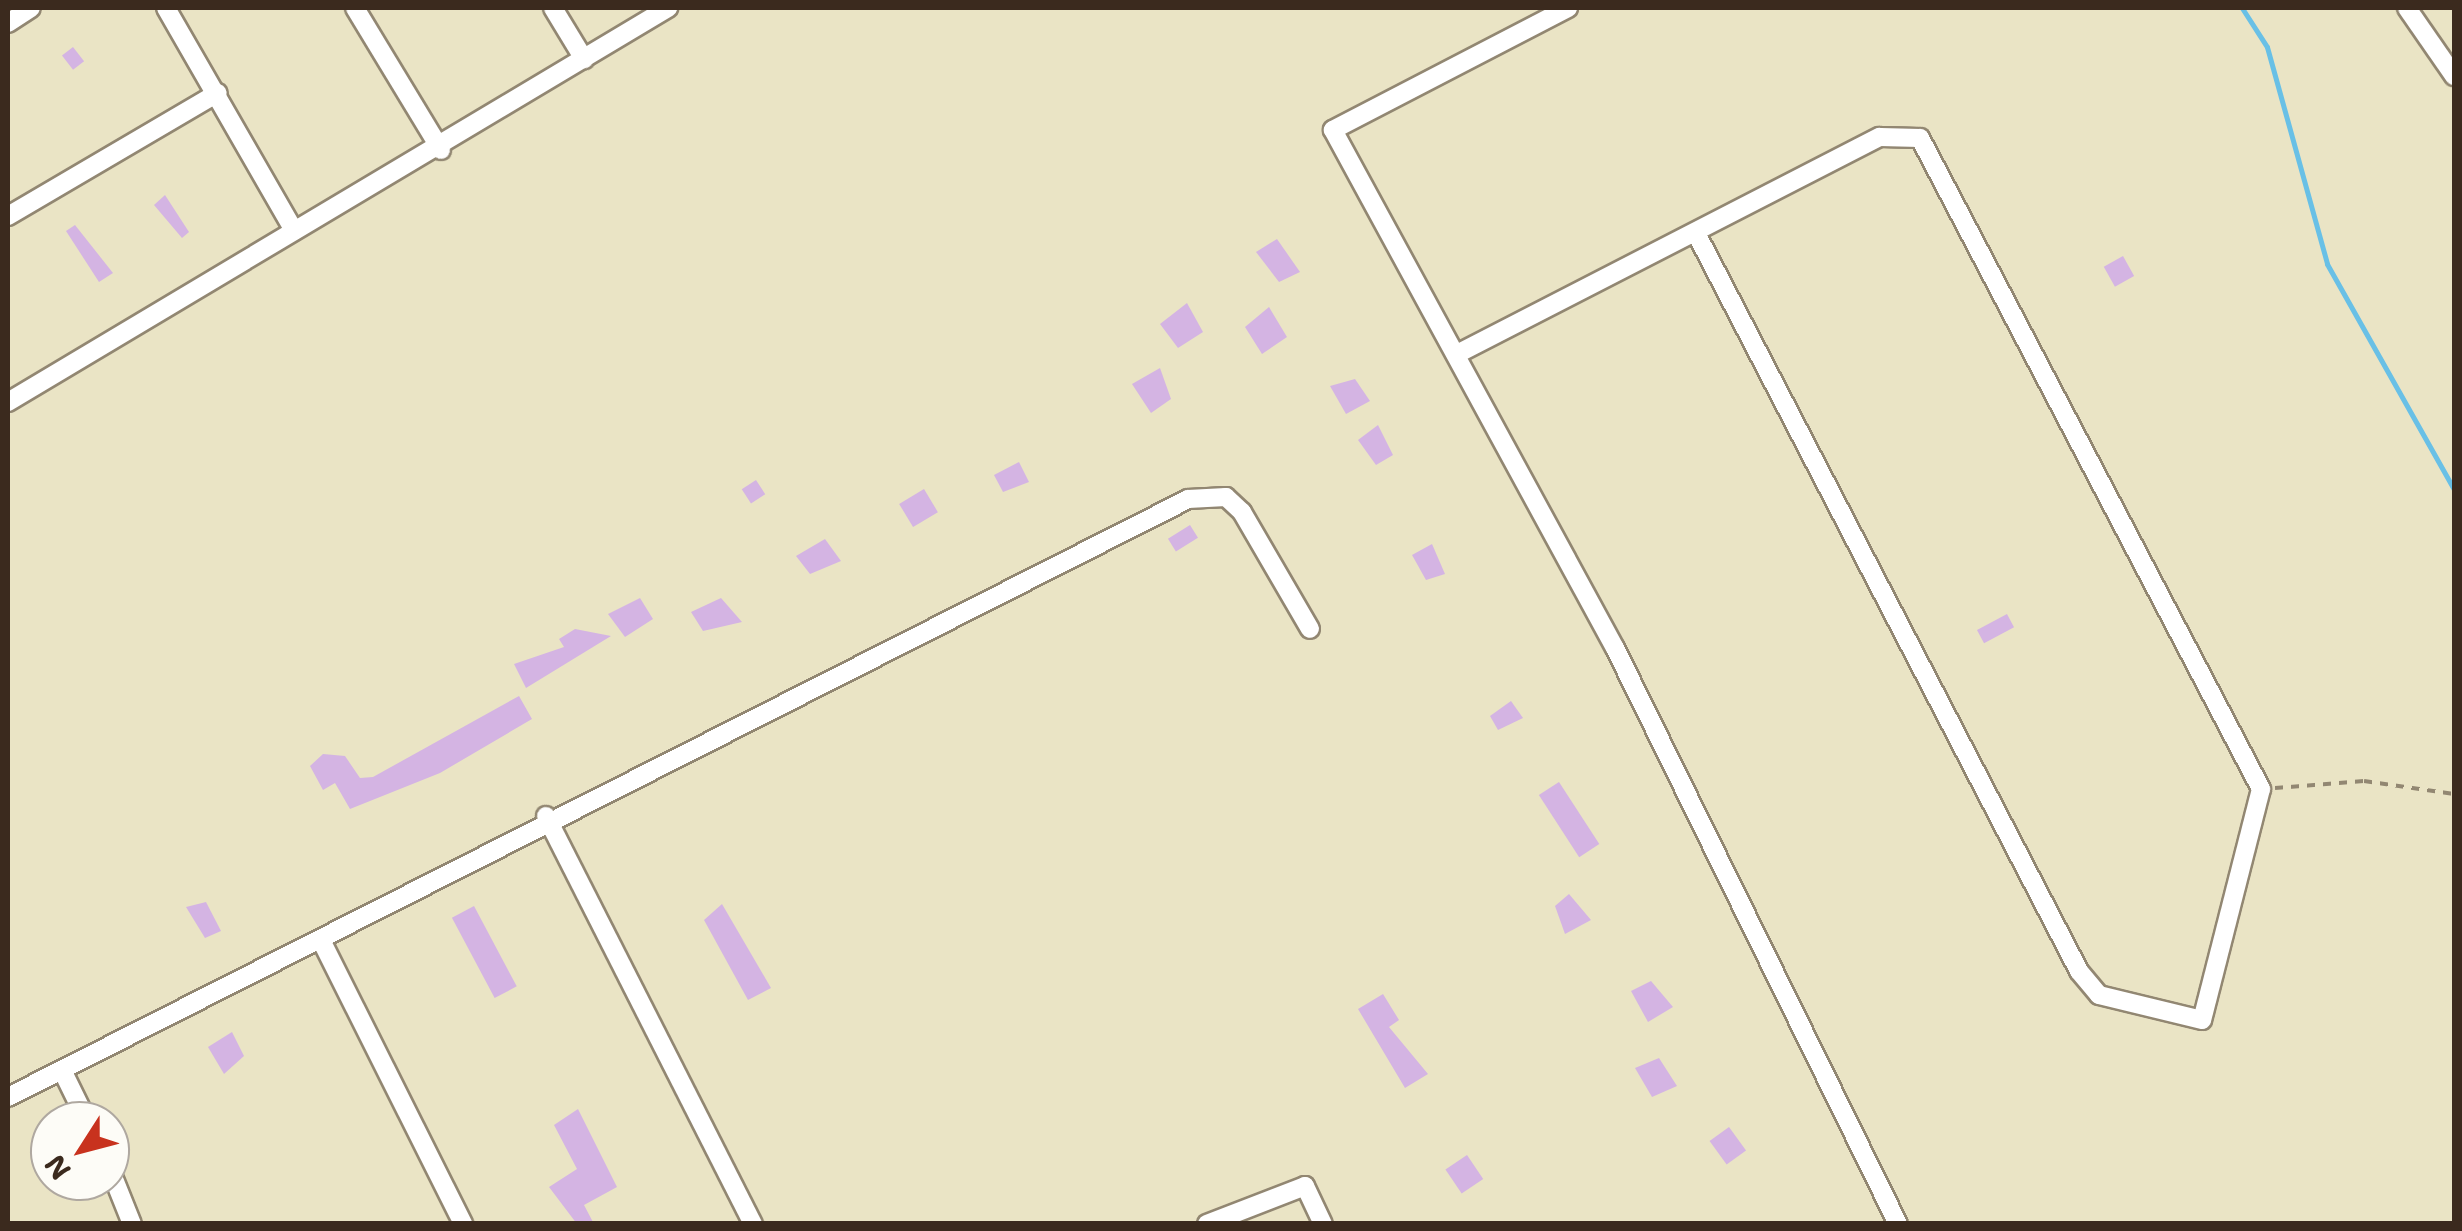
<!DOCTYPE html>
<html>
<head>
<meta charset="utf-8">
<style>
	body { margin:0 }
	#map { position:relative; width:2462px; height:1231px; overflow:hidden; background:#eae4c5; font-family:"Shantell Sans",sans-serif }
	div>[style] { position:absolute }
	.stream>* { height:5px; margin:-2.5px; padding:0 2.5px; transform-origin:2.5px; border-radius:2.5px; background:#69c0e6 }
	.building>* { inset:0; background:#d4b4e3; transform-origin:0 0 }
	.path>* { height:4px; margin-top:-2px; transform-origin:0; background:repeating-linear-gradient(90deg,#928772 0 8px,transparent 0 16px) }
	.roads { filter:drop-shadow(2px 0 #928772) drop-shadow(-2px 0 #928772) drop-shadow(0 2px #928772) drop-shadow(0 -2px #928772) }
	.minor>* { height:18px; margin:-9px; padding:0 9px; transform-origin:9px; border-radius:9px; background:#fff }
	span { translate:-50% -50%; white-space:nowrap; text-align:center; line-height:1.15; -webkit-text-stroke:9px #fdfcf7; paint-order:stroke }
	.frame { position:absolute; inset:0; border:10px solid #3b2a1e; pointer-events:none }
	.north { position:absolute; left:30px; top:1101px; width:100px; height:100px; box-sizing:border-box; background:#fdfcf7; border:2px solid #afa8a0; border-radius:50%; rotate:234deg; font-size:28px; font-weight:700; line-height:40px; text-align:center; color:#3b2a1e }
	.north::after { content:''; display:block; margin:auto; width:35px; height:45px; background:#c8321e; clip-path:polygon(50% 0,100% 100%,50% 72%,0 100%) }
</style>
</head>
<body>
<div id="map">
	<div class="stream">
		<i style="left:2242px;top:8px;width:46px;rotate:57.3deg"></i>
		<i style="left:2267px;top:47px;width:225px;rotate:74.5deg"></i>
		<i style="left:2327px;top:264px;width:258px;rotate:60.6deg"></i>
	</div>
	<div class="building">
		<i style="left:73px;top:47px;width:18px;height:14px;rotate:52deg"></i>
		<i style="clip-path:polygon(165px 195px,189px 232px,182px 238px,154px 205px)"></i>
		<i style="clip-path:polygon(75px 225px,113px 273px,99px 282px,66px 231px)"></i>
		<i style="clip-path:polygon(1277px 239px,1300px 272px,1279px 282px,1256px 252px)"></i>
		<i style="left:2123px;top:256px;width:23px;height:22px;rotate:61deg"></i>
		<i style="clip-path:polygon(1187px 303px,1203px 332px,1178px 348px,1160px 324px)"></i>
		<i style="clip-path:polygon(1269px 307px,1287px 337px,1262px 354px,1245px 327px)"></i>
		<i style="clip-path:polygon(1160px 368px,1171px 399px,1151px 413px,1132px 384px)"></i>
		<i style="clip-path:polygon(1355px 379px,1370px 401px,1346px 414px,1330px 386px)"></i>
		<i style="clip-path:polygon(1378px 425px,1393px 455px,1376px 465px,1358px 440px)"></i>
		<i style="clip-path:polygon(1019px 462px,1029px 482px,1003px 492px,994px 475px)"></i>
		<i style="left:756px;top:480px;width:17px;height:17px;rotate:57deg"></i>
		<i style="left:924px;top:489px;width:27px;height:29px;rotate:59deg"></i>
		<i style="left:1190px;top:525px;width:15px;height:26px;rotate:58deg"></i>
		<i style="clip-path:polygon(825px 539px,841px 561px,810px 574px,796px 556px)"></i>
		<i style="clip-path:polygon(1432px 544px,1445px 574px,1426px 580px,1412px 555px)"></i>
		<i style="clip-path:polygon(640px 598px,653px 619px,625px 637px,608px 614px)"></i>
		<i style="clip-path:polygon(721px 598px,742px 622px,703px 631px,691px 612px)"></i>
		<i style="left:2007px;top:614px;width:15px;height:34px;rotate:62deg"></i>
		<i style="clip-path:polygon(575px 629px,611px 636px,526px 688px,514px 664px,564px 647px,559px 639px)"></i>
		<i style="clip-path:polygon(519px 696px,532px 719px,440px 773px,350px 809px,335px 783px,323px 790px,310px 766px,323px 754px,345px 756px,360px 778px,373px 777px)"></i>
		<i style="clip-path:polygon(1511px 701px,1523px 718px,1498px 730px,1490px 716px)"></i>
		<i style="left:1559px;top:782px;width:74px;height:24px;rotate:57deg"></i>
		<i style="clip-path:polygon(1569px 894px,1591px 920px,1565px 934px,1555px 906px)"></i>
		<i style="clip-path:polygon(206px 902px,221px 931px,205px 938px,186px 907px)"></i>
		<i style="clip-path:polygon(722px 904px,771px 988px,748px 1000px,704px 920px)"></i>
		<i style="left:474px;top:906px;width:91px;height:25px;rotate:62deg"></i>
		<i style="clip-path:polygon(1651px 981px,1673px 1007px,1648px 1022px,1631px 991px)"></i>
		<i style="clip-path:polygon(1383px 994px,1399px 1020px,1389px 1027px,1428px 1074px,1405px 1088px,1358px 1009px)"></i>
		<i style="clip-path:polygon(232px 1032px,244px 1056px,224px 1074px,208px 1047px)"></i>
		<i style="clip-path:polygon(1659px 1058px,1677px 1086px,1652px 1097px,1635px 1068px)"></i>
		<i style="clip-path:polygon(578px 1109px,617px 1187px,584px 1205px,594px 1224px,577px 1224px,549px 1187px,577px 1169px,554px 1125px)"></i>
		<i style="left:1729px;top:1127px;width:29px;height:24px;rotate:54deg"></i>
		<i style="left:1467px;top:1155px;width:29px;height:26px;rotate:56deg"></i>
	</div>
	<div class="path">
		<i style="left:2275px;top:788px;width:89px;rotate:-4.5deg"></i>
		<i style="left:2364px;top:781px;width:91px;rotate:8.2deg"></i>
	</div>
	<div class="roads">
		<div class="minor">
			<i style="left:166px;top:8px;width:257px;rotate:60.1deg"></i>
			<i style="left:355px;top:8px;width:166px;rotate:58.8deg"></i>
			<i style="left:553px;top:8px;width:60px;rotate:58.7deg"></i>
			<i style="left:1568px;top:8px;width:265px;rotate:152.6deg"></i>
			<i style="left:1333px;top:130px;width:590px;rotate:61.44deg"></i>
			<i style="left:1615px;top:648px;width:642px;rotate:63.83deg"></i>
			<i style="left:2407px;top:8px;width:83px;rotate:55.3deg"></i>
			<i style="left:8px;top:23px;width:27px;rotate:-33deg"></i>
			<i style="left:8px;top:216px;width:243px;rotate:-30.4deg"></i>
			<i style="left:1457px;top:354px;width:475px;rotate:-27.2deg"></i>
			<i style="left:1880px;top:137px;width:40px;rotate:1.4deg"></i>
			<i style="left:1920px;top:138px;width:735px;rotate:62.35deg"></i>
			<i style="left:2261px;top:789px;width:238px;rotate:104.3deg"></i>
			<i style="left:2202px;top:1020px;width:106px;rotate:-166.4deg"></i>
			<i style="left:2099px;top:995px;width:31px;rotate:-130deg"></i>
			<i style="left:2079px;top:971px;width:829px;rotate:-117.43deg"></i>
			<i style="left:8px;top:402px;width:769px;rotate:-30.84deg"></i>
			<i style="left:546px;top:816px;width:458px;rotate:63.1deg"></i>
			<i style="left:321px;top:940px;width:318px;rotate:63.4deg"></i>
			<i style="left:62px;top:1070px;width:57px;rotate:63.9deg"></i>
			<i style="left:8px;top:1097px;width:1323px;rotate:-26.87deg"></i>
			<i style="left:1188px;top:499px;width:38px;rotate:-3deg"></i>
			<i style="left:1226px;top:497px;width:22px;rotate:43deg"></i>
			<i style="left:1242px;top:512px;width:135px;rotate:59.8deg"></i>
			<i style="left:110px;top:1169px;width:59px;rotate:68.2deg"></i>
			<i style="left:1207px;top:1224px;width:105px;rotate:-21.2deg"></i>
			<i style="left:1305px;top:1186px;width:42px;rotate:64.7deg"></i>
		</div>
	</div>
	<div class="frame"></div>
	<div class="north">N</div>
</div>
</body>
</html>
